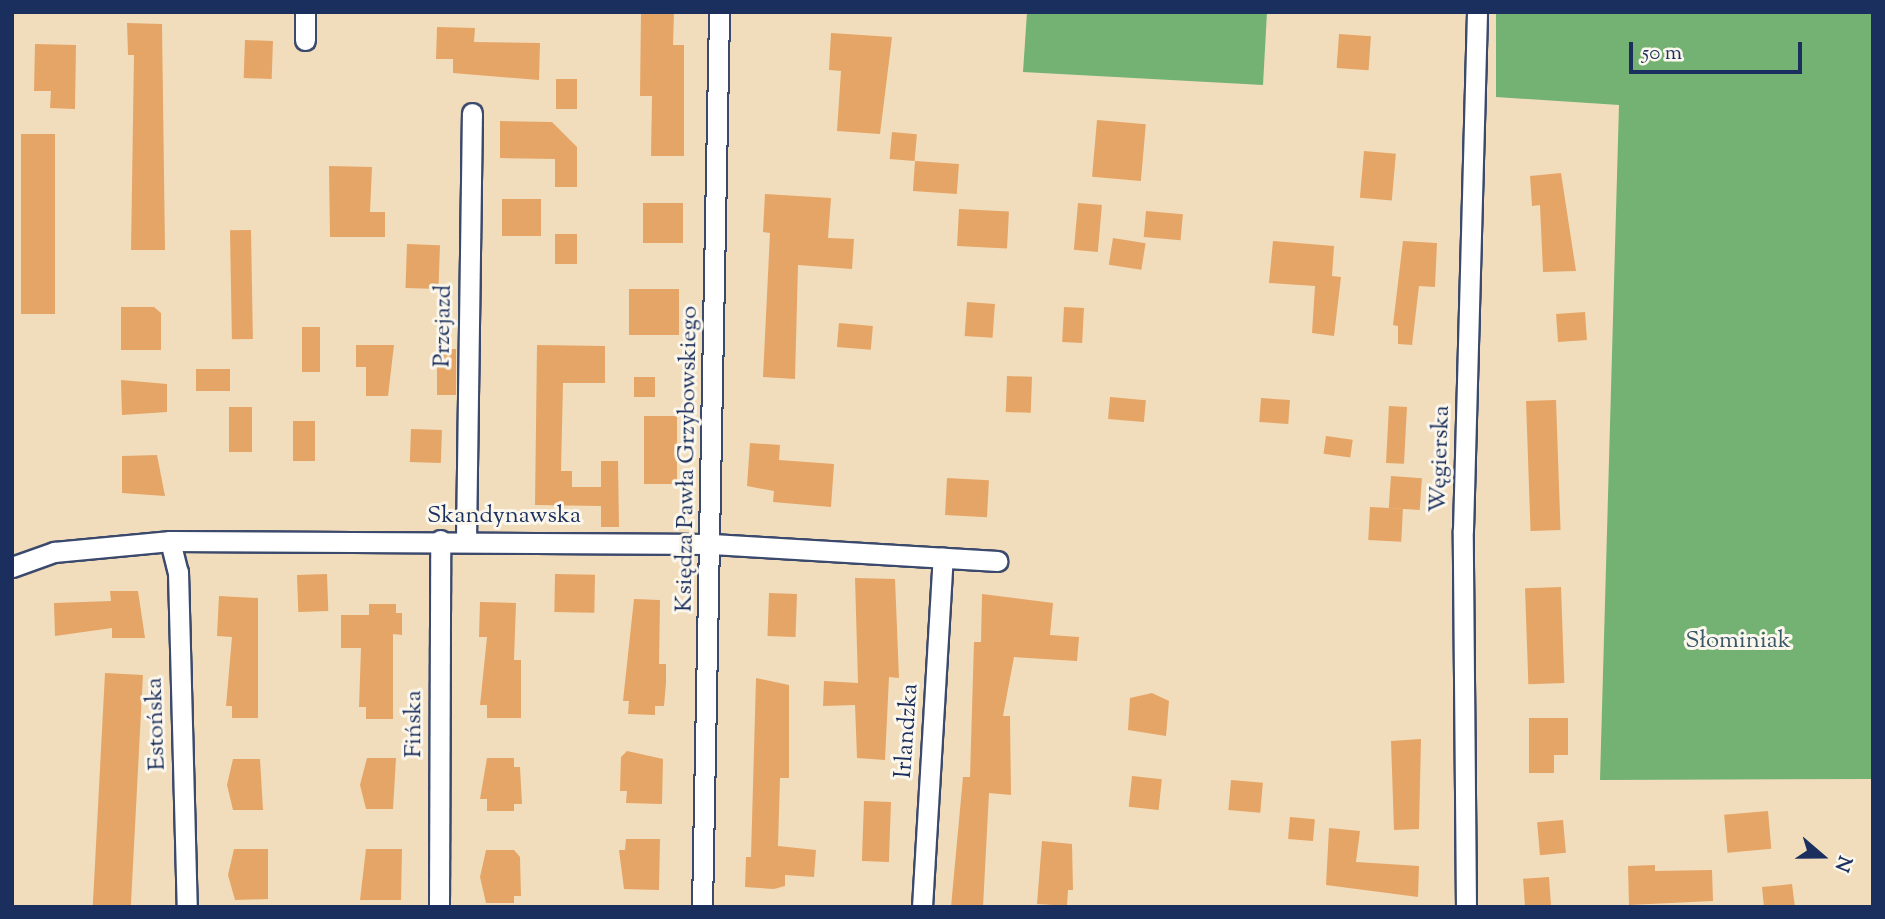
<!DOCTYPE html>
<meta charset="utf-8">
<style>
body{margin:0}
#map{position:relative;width:1885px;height:919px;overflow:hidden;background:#f1ddbc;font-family:"Sorts Mill Goudy",serif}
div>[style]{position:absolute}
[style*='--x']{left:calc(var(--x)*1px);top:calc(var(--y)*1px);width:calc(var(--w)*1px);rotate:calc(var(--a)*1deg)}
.forest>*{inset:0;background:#74b273}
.building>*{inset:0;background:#e5a566;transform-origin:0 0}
.roads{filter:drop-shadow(2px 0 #3b496c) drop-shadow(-2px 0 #3b496c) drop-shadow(0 2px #3b496c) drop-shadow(0 -2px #3b496c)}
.street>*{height:19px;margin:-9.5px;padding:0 9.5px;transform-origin:9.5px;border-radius:9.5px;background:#fff}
span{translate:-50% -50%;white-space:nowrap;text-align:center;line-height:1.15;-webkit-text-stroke:6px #fbf7ec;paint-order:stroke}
.street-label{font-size:24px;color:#1b2f5e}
.park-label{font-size:24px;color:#385768}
.frame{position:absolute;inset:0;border:14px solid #1b2f5e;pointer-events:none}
.north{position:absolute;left:1787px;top:821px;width:70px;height:70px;-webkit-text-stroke:5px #fbf7ec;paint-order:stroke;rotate:110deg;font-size:19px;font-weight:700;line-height:28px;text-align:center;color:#1b2f5e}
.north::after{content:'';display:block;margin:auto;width:24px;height:32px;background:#1b2f5e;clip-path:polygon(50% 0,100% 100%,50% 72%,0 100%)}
.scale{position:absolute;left:1629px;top:42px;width:173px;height:32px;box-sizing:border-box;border:4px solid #1b2f5e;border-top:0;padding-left:9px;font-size:21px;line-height:24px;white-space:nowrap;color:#1b2f5e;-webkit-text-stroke:5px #fbf7ec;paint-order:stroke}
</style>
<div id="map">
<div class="forest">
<i style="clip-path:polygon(1027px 12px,1267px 12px,1263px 85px,1023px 72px)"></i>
<i style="clip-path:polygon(1496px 12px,1873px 12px,1873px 779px,1600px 780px,1619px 105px,1496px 97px)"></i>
</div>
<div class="building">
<i style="clip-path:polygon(641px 12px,674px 12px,673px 45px,684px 45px,684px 156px,651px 156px,652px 96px,640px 96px)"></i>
<i style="clip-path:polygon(127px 23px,162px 24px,165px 250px,131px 250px,134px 55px,128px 55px)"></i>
<i style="clip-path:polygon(437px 27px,475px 28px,474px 42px,540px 43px,539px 80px,453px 73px,453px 59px,436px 59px)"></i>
<i style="clip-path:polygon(831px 33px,892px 37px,880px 134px,837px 131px,841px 71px,829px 70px)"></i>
<i style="left:1339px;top:34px;width:32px;height:34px;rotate:4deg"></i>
<i style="left:245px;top:40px;width:28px;height:38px;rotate:2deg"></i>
<i style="clip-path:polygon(35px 44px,76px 45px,75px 109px,50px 108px,51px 91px,34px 91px)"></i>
<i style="left:556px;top:79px;width:21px;height:30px"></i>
<i style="left:1097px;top:120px;width:49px;height:57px;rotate:5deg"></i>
<i style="clip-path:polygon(500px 121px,552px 122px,577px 147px,577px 187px,555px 187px,555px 159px,500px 158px)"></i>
<i style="left:892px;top:132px;width:25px;height:27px;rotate:5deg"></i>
<i style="left:21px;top:134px;width:34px;height:180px"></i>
<i style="left:1364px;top:151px;width:32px;height:47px;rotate:5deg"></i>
<i style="left:915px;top:161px;width:44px;height:30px;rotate:4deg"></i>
<i style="clip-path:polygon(329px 166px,372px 167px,370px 212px,385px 212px,385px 237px,330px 237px)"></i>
<i style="clip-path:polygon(1561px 173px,1576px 271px,1543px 272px,1540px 205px,1532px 206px,1530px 176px)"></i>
<i style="clip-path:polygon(765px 194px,831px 198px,828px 238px,854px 239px,852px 269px,798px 265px,795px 379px,763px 377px,770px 233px,763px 232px)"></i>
<i style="left:502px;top:199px;width:39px;height:37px"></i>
<i style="left:643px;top:203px;width:40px;height:40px"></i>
<i style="left:1078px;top:203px;width:24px;height:47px;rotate:5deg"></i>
<i style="left:959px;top:209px;width:50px;height:37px;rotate:3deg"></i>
<i style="left:1146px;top:211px;width:37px;height:26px;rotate:5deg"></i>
<i style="left:251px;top:230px;width:109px;height:21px;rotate:89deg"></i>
<i style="left:555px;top:234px;width:22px;height:30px"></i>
<i style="left:1113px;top:238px;width:33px;height:27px;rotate:9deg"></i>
<i style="clip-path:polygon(1273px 241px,1334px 246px,1332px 276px,1341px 277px,1334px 336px,1312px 333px,1315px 286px,1269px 283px)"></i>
<i style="clip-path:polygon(1403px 241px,1437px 243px,1435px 287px,1419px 286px,1412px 345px,1398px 344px,1398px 326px,1393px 325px)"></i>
<i style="left:407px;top:244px;width:33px;height:44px;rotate:2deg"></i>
<i style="left:629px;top:289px;width:50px;height:46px"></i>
<i style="left:967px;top:302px;width:28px;height:34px;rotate:4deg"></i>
<i style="clip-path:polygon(121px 307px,154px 307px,161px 313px,161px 350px,121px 350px)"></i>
<i style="left:1064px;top:307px;width:20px;height:35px;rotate:3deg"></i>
<i style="left:1585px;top:312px;width:28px;height:29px;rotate:86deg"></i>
<i style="left:839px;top:323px;width:34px;height:24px;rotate:5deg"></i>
<i style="left:302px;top:327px;width:18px;height:45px"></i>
<i style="clip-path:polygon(356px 345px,394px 345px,388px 396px,366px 396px,366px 367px,356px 367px)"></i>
<i style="clip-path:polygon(537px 345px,605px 346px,605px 383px,563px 383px,561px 471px,572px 471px,572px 487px,601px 487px,601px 461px,618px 461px,619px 527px,601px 527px,601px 506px,535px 505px)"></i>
<i style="left:456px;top:349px;width:46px;height:19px;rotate:90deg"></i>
<i style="left:196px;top:369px;width:34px;height:22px"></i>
<i style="left:1007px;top:376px;width:25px;height:36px;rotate:2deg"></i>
<i style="left:634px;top:377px;width:21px;height:20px"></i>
<i style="clip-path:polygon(121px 380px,167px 384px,167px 412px,122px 415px)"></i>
<i style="left:1110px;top:397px;width:36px;height:22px;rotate:5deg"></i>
<i style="left:1261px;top:398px;width:29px;height:24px;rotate:4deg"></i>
<i style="left:1556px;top:400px;width:130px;height:30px;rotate:88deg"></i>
<i style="left:1389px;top:406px;width:18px;height:57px;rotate:3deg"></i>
<i style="left:229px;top:407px;width:23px;height:45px"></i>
<i style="left:644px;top:416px;width:33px;height:68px"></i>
<i style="left:293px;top:421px;width:22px;height:40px"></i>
<i style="left:411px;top:429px;width:31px;height:33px;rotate:2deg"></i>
<i style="left:1326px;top:436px;width:27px;height:18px;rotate:8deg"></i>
<i style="clip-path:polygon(750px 443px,780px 445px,779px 460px,834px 464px,831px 507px,773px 502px,774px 491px,747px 486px)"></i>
<i style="clip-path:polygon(157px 455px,165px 496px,122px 493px,122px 456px)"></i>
<i style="left:1391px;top:476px;width:31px;height:32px;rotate:4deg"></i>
<i style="left:947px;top:478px;width:42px;height:37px;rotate:3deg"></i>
<i style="left:1370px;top:507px;width:33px;height:33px;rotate:3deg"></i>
<i style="left:327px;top:574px;width:37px;height:30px;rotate:88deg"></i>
<i style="left:555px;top:574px;width:40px;height:38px;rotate:1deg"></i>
<i style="clip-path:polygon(855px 578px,895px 579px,899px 678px,889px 677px,885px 760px,857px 758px,855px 705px,823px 706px,824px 681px,858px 683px)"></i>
<i style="left:1561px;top:587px;width:96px;height:36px;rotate:88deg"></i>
<i style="clip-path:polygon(110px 591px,138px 591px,145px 638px,112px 638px,112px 628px,55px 636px,54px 603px,111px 601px)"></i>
<i style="left:769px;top:593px;width:28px;height:43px;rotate:2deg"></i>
<i style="clip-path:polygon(982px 594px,1053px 603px,1050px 635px,1079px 637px,1077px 661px,1014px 657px,1003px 716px,1010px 716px,1011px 795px,989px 793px,983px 907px,951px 907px,963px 777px,970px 777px,974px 642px,981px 642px)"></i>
<i style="clip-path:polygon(219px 596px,258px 598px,258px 718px,232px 718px,232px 706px,226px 706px,232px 637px,217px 636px)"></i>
<i style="clip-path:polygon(634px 599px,660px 600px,659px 664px,666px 664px,666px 683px,664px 706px,655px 706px,655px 715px,628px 714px,629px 701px,623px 701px)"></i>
<i style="clip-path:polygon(480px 602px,516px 603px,514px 660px,521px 660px,521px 718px,487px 718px,487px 705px,480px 705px,487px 637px,479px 637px)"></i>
<i style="clip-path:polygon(369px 604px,396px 604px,396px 613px,402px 613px,402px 635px,393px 634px,393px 719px,366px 719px,366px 707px,359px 707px,361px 648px,341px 648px,341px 615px,369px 615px)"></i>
<i style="left:105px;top:673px;width:38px;height:234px;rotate:3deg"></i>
<i style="clip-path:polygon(756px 678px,789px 685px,789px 778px,780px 778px,778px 846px,816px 850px,814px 877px,785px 875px,785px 886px,774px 889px,745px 887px,746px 857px,751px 857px)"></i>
<i style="clip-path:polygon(1152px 693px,1169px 701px,1166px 736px,1128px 730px,1130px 698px)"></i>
<i style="clip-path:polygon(1529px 718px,1568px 718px,1568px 755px,1554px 755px,1554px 773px,1529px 773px)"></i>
<i style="clip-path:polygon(1421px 739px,1419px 829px,1394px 830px,1391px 741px)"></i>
<i style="clip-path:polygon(627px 751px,663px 759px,662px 804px,626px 803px,627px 791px,620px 791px,621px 757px)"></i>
<i style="clip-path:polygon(367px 758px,396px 758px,393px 809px,366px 809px,360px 785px)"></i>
<i style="clip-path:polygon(487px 758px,514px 758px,514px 767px,520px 767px,522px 804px,514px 804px,514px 811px,487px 811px,487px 799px,480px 799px)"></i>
<i style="clip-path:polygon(233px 759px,260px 759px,263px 810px,233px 810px,227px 785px)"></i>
<i style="left:1132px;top:776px;width:30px;height:31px;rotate:6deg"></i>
<i style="left:1231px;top:780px;width:32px;height:30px;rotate:5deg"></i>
<i style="left:864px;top:801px;width:27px;height:60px;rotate:2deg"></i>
<i style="left:1768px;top:811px;width:38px;height:44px;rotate:85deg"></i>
<i style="left:1290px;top:817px;width:25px;height:22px;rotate:5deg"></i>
<i style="left:1563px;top:820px;width:33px;height:26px;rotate:85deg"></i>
<i style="clip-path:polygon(1329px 828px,1360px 831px,1356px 862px,1419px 866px,1418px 897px,1326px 885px)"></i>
<i style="clip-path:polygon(626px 839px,660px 839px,659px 890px,624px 889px,619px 850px,625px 850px)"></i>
<i style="clip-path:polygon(1042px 841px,1072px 844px,1073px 890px,1068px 890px,1067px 906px,1037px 904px)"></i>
<i style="clip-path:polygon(234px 849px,268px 849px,268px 899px,235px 900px,228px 875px)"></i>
<i style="clip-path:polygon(366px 849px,402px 849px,401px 900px,360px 900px)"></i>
<i style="clip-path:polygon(486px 850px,514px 850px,520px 857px,521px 896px,514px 896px,514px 903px,486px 903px,480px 877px)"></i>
<i style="clip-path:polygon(1655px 865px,1655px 871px,1712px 870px,1713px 901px,1629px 905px,1628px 866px)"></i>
<i style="left:1549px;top:877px;width:30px;height:26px;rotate:86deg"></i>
<i style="clip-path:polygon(1792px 884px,1795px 907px,1764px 907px,1762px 887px)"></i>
</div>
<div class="roads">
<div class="street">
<i style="--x:305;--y:40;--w:28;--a:-90"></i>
<i style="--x:466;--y:540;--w:427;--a:-89.2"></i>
<i style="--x:170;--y:541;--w:32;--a:76"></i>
<i style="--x:178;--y:572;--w:335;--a:88.5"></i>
<i style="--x:12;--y:567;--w:45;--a:-19.7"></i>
<i style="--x:54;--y:552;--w:117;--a:-5.4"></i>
<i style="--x:170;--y:541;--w:542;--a:0.32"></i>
<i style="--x:712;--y:544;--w:286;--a:3.4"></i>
<i style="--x:439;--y:907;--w:367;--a:-89.8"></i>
<i style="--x:702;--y:907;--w:895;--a:-88.91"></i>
<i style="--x:922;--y:907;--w:350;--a:-86.6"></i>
<i style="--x:1466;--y:907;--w:377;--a:-90.5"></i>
<i style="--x:1463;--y:530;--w:518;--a:-88.45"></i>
</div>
</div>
<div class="street-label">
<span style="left:444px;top:326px;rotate:-89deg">Przejazd</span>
<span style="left:688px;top:459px;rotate:-89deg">Księdza Pawła Grzybowskiego</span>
<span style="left:1441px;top:459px;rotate:-88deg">Węgierska</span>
<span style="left:504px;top:517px">Skandynawska</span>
<span style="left:157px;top:724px;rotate:-92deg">Estońska</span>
<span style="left:415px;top:724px;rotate:-90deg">Fińska</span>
<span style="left:908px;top:731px;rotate:-86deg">Irlandzka</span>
</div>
<div class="park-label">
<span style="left:1738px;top:642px">Słominiak</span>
</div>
<div class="frame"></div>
<div class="north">N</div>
<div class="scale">50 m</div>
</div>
